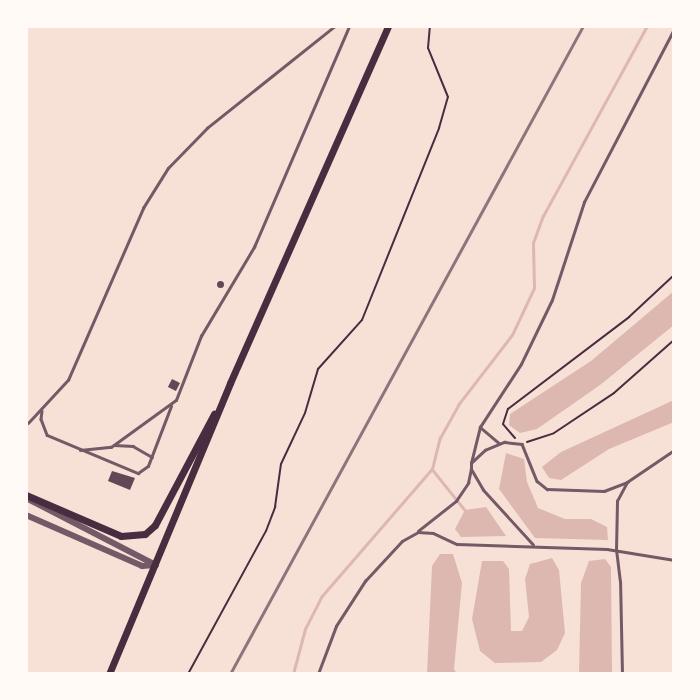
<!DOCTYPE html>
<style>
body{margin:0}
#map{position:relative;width:700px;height:700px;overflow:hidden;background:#f7e1d7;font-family:Karla,sans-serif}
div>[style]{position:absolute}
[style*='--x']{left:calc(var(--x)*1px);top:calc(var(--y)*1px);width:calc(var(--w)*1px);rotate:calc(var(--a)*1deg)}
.water>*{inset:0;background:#dcb8b0}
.stream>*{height:2.5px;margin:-1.25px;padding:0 1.25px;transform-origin:1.25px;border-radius:1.25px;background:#dcb8b0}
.building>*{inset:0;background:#644757;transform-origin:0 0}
.round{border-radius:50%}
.path>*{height:2px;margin:-1px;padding:0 1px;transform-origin:1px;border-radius:1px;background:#4a2c40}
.service>*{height:2.5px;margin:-1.25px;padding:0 1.25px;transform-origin:1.25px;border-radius:1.25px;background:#755966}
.tertiary>*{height:6px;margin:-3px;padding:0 3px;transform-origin:3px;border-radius:3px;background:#755966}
.secondary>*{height:7px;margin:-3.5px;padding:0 3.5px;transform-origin:3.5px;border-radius:3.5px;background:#4a2c40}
.rail>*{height:2.5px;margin:-1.25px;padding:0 1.25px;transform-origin:1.25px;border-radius:1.25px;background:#8f747c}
span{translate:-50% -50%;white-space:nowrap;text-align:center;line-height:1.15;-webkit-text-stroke:4px #fffaf5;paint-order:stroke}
.frame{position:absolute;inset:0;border:28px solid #fffaf5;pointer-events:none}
</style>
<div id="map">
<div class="water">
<i style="clip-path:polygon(674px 291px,674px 325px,600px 385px,537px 429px,520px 433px,509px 425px,510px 414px,591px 361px)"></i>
<i style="clip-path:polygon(674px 400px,674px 422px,609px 449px,561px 480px,549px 478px,542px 467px,561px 452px)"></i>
<i style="clip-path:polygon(506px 453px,524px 459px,527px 482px,538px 508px,565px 519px,591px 519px,607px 527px,608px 540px,535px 538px,499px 489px)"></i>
<i style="clip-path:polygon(486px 507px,506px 536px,461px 537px,455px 529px,465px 510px)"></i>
<i style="clip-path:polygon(440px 554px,453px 554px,462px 583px,454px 669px,457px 674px,427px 674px,432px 566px)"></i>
<i style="clip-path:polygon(552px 558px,559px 570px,565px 633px,557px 650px,541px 662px,495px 663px,480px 651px,472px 619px,482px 561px,503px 561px,509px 569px,511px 631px,522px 631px,529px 617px,525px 579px,530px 564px)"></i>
<i style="clip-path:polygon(605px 559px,611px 567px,612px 674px,579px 674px,581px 583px,589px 561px)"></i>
</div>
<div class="stream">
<i style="--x:432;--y:469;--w:53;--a:51.2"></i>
<i style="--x:293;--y:674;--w:47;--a:-75.1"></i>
<i style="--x:305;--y:629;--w:36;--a:-63"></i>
<i style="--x:321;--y:597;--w:169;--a:-49.1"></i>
<i style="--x:432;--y:469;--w:32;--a:-76"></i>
<i style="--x:440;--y:438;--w:38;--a:-61"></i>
<i style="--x:458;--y:405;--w:88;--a:-52.4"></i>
<i style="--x:512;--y:335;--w:52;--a:-64.9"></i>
<i style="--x:534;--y:288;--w:45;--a:-91.3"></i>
<i style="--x:533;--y:243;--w:29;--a:-70"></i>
<i style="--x:543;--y:216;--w:217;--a:-61.3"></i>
</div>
<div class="building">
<i class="round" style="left:216.5px;top:280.5px;width:7px;height:7px"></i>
<i style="left:172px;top:379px;width:9px;height:9px;rotate:27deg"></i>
<i style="clip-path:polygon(112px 471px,135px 478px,130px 490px,108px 481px)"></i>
</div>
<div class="path">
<i style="--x:515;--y:438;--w:18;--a:-131"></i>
<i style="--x:503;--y:424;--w:16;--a:-72"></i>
<i style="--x:508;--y:409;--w:152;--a:-37.2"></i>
<i style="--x:629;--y:317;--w:62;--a:-43"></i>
<i style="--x:527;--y:442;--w:28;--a:-18"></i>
<i style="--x:554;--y:433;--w:72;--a:-33.7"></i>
<i style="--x:614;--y:393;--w:80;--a:-41.5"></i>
<i style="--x:188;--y:674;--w:163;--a:-61.4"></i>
<i style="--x:266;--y:531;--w:26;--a:-69"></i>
<i style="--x:275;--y:507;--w:43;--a:-82.1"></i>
<i style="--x:281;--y:464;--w:56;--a:-64.8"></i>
<i style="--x:305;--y:413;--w:46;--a:-73.5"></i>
<i style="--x:318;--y:369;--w:66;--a:-48.1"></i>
<i style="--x:362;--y:320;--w:207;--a:-68.1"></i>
<i style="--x:439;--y:128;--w:32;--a:-74"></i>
<i style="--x:448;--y:97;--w:53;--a:-112.2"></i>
<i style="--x:428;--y:48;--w:22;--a:-85"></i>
</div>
<div class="service">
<i style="--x:42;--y:411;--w:8;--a:97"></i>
<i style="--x:41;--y:419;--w:17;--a:69"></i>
<i style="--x:47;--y:435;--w:99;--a:22.7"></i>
<i style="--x:138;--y:473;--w:12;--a:-35"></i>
<i style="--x:148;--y:466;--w:64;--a:-69"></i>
<i style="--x:28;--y:423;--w:59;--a:-47.1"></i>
<i style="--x:68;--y:380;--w:188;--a:-66.4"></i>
<i style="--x:143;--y:208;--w:47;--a:-58"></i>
<i style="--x:168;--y:168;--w:56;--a:-45.7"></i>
<i style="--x:207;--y:128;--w:164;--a:-38.6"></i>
<i style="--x:480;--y:427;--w:25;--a:40"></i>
<i style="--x:114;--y:445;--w:19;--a:3"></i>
<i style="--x:133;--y:446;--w:22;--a:30"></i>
<i style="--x:80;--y:450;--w:31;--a:-6"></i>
<i style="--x:111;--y:447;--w:80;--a:-35.9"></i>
<i style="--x:176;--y:400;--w:69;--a:-68.7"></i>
<i style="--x:201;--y:336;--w:104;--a:-59.2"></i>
<i style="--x:254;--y:247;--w:241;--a:-66.7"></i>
<i style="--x:471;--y:463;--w:37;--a:-76"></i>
<i style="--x:480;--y:427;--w:75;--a:-56.9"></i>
<i style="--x:521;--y:364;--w:71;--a:-64.2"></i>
<i style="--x:552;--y:300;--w:103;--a:-71.9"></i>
<i style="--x:584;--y:202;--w:195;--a:-62.5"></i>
<i style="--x:418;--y:531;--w:48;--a:-38.3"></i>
<i style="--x:456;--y:501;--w:22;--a:-56"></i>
<i style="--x:468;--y:483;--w:14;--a:-78"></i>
<i style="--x:533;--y:545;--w:74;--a:-132.3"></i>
<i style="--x:483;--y:490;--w:24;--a:-120"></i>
<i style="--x:471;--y:469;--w:6;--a:-90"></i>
<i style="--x:471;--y:463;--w:19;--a:-43"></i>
<i style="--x:485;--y:450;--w:21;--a:-23"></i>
<i style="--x:504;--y:442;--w:18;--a:6"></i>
<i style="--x:522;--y:444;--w:40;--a:68"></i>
<i style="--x:537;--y:481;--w:13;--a:39"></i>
<i style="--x:547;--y:489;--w:57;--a:2"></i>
<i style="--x:604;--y:491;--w:25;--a:-21"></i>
<i style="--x:318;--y:674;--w:51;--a:-69.4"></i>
<i style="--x:336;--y:626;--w:54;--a:-57.2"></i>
<i style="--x:365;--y:581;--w:54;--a:-47.2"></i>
<i style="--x:402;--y:541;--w:18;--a:-29"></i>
<i style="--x:418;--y:532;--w:15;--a:4"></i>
<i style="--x:433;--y:533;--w:26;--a:25"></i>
<i style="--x:457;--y:544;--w:150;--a:1.9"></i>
<i style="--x:607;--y:549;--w:68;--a:9.3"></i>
<i style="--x:622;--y:674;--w:92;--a:-91.2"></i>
<i style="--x:620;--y:582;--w:32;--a:-97"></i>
<i style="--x:616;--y:550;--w:49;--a:-88.8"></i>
<i style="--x:617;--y:501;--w:21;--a:-62"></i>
<i style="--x:627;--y:482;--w:57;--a:-34.2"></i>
</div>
<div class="tertiary">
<i style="--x:26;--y:498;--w:146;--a:27.3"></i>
<i style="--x:26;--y:515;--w:127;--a:23.7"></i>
<i style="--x:142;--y:566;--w:14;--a:-4"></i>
</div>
<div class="secondary">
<i style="--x:26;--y:495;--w:103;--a:23.3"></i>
<i style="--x:121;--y:536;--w:24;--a:-5"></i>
<i style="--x:145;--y:534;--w:13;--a:-42"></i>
<i style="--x:155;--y:525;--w:126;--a:-62"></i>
<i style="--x:109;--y:674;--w:315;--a:-67.4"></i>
<i style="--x:230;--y:383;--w:390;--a:-66.1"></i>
</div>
<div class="rail">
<i style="--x:230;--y:674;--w:738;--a:-61.42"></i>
</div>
<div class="frame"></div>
</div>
